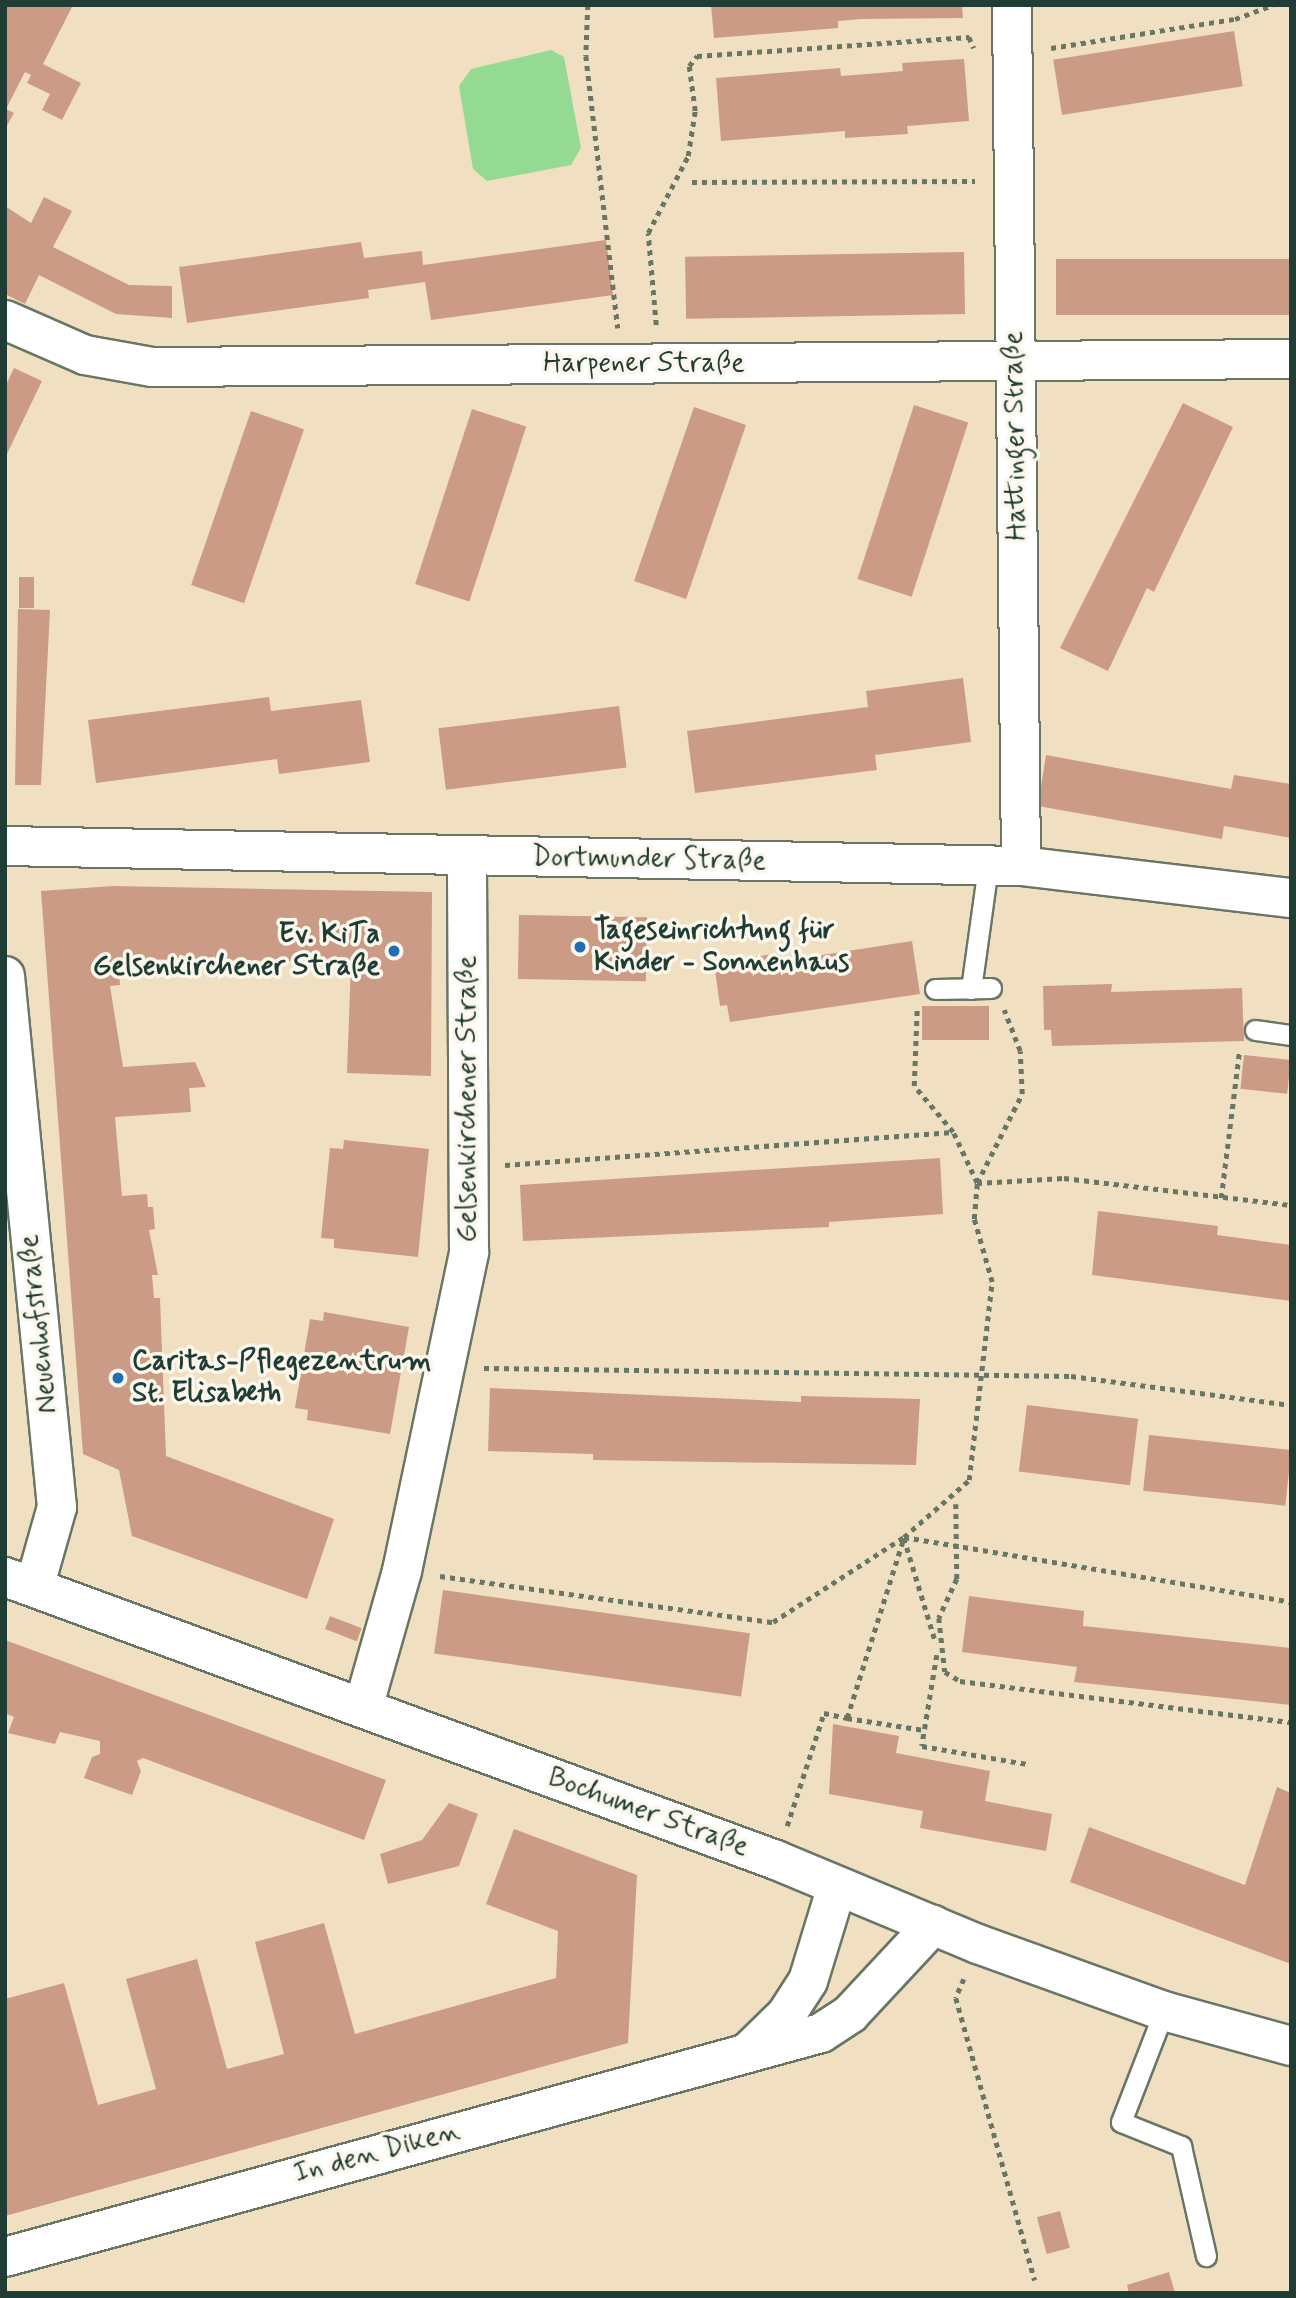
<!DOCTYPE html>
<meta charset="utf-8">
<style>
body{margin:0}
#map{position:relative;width:1296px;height:2298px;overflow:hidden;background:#f0e0c1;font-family:Mynerve,sans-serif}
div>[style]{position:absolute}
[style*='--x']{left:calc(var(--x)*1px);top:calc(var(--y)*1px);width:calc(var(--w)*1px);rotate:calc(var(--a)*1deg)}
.green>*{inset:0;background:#95da93}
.building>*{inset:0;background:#cb9b85;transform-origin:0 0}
.path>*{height:4.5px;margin-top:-2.25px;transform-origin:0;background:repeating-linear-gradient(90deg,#687665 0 5px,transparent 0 10px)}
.roads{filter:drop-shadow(2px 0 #687665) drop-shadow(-2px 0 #687665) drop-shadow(0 2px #687665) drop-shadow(0 -2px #687665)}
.lane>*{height:19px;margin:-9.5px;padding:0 9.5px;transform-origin:9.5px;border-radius:9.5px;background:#fff}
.street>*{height:38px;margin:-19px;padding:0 19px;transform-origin:19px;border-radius:19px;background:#fff}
.secondary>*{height:38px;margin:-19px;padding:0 19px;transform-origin:19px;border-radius:19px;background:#fff}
.dots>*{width:19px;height:19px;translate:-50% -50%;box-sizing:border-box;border:4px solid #fbf7ec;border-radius:50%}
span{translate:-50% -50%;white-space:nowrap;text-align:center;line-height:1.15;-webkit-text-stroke:7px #fbf7ec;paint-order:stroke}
.street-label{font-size:28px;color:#1f3d34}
.poi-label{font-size:28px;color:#1f3d34;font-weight:700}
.left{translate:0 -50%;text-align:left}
.right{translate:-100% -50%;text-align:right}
.frame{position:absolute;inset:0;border:7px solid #1f3d34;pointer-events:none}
</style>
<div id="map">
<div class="green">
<i style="clip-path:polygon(551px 50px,564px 57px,581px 148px,571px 165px,487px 181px,473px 169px,459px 86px,471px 69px)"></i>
</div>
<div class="building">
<i style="clip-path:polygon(5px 5px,73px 5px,43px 64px,81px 83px,62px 120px,42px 110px,50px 94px,27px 83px,31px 75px,25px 72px,6px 109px,14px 113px,5px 129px)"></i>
<i style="clip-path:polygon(711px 5px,962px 5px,963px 18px,861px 19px,838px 21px,838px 28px,714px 38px)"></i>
<i style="left:1234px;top:31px;width:56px;height:183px;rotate:81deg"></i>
<i style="clip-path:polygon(964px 59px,969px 121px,907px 126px,908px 134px,845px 138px,845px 131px,721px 141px,716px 78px,840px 68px,841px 76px,880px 73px,903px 71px,902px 63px)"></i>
<i style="clip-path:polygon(44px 197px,72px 211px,53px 247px,129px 285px,172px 286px,172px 318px,116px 314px,39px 275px,25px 304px,5px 294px,5px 206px,31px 223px)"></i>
<i style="clip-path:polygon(606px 240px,613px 295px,431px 320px,425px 282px,368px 290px,369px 298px,187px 323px,179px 267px,361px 242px,364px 258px,422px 251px,423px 265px)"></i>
<i style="left:964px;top:252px;width:62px;height:279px;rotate:89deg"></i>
<i style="left:1291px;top:259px;width:56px;height:235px;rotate:90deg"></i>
<i style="clip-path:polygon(14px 368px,42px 381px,5px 458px,5px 387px)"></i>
<i style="clip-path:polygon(1183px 403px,1233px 427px,1154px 592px,1147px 588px,1108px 671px,1060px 648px)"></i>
<i style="left:914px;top:405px;width:57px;height:183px;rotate:18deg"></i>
<i style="left:694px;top:407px;width:55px;height:184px;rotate:19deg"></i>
<i style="left:472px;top:409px;width:57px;height:184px;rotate:18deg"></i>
<i style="left:251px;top:411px;width:56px;height:184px;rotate:19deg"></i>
<i style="left:19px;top:577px;width:15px;height:31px"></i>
<i style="clip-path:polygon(18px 609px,50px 610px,41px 785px,15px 785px)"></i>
<i style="clip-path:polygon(963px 678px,971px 742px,875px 755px,877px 770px,695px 793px,687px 731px,868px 707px,866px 691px)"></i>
<i style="clip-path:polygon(269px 697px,271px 711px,361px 700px,370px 762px,279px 774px,277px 759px,96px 783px,88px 720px)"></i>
<i style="left:619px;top:706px;width:62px;height:182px;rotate:83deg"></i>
<i style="clip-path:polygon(1046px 755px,1231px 789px,1234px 775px,1291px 784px,1291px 838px,1224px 826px,1222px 839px,1038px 806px)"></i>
<i style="clip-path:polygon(113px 886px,432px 892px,431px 1076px,347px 1073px,351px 962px,118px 959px,120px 985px,110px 986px,123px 1067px,195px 1062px,206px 1087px,189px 1088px,191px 1112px,115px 1117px,122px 1196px,147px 1194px,148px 1207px,153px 1207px,155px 1229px,149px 1230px,158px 1275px,152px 1275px,154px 1298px,160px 1298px,166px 1456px,334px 1519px,307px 1599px,132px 1536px,119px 1470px,83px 1454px,41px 891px)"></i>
<i style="left:519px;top:915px;width:128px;height:64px;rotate:1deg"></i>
<i style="clip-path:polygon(912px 941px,920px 994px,730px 1022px,727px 1005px,720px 1006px,714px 963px,781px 953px,783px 961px)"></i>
<i style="clip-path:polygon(1112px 984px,1111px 992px,1242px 988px,1244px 1041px,1052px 1046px,1051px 1030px,1044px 1030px,1043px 986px)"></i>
<i style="left:989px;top:1006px;width:34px;height:67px;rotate:90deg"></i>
<i style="left:1244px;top:1055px;width:47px;height:34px;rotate:6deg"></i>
<i style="clip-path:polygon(344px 1140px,429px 1149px,418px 1257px,334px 1248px,334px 1239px,321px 1238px,330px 1148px,343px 1149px)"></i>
<i style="clip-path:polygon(940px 1158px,943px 1214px,829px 1222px,829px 1227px,523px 1241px,520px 1185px)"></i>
<i style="clip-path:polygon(1098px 1211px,1218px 1226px,1217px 1235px,1291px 1245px,1291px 1301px,1092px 1275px)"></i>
<i style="clip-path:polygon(324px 1312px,409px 1327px,390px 1434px,307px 1420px,308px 1410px,295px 1408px,310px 1319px,323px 1321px)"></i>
<i style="clip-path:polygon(490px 1388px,801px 1402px,801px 1396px,920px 1399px,916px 1465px,593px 1460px,593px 1454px,488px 1451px)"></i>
<i style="left:1027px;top:1405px;width:112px;height:67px;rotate:7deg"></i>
<i style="left:1149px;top:1435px;width:143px;height:56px;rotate:6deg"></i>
<i style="left:443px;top:1590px;width:310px;height:64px;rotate:8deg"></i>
<i style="clip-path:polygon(969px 1596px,1084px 1611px,1083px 1626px,1291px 1648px,1291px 1705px,1074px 1682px,1077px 1667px,962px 1652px)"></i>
<i style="left:330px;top:1616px;width:34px;height:14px;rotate:21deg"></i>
<i style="clip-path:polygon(5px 1640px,386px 1780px,364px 1840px,143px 1758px,137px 1761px,141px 1771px,132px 1795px,84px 1778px,92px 1757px,100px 1754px,100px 1741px,60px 1732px,55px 1744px,8px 1733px,14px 1717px,5px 1713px)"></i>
<i style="clip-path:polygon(833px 1724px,899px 1736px,896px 1753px,990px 1771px,985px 1801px,1052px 1814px,1046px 1851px,920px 1828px,923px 1811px,829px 1794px)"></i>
<i style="clip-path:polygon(1277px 1787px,1291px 1793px,1291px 1964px,1070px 1882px,1089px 1827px,1245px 1885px)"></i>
<i style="clip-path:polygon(449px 1803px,478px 1814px,459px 1866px,388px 1884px,380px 1854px,422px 1840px)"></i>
<i style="clip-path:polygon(514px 1829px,637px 1875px,628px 2043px,5px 2216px,5px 1999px,64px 1983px,98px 2105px,156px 2089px,126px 1979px,197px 1959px,227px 2069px,284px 2054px,255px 1942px,324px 1923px,355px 2034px,556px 1978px,558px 1931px,486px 1904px)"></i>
<i style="left:1060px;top:2211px;width:38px;height:24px;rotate:75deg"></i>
<i style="clip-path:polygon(1169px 2272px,1175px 2293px,1129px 2293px,1127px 2285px)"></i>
</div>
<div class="path">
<i style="--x:588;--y:5;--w:51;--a:92.2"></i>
<i style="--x:586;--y:56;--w:274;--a:83.3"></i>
<i style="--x:1051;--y:48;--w:186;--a:-9"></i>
<i style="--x:1235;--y:19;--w:40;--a:-20.2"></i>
<i style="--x:692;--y:182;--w:283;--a:-0.2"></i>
<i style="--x:656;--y:325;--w:92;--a:-95"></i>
<i style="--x:648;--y:233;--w:87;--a:-62.5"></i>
<i style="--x:688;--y:156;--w:46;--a:-81.2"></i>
<i style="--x:695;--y:111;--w:45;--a:-97.6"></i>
<i style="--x:689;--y:66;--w:13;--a:-51"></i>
<i style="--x:697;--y:56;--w:273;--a:-4"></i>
<i style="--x:969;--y:37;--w:12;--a:66"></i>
<i style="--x:505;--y:1165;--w:449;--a:-4.2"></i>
<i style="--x:977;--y:1183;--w:87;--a:-3.3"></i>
<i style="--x:1064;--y:1178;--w:229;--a:6.8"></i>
<i style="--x:977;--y:1183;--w:100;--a:-63.2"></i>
<i style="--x:1022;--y:1094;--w:43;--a:-92.7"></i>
<i style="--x:1020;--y:1051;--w:44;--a:-111.3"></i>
<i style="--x:1221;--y:1198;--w:146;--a:-82.9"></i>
<i style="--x:484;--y:1368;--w:587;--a:0.78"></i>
<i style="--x:1071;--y:1376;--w:222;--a:7.5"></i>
<i style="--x:956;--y:1504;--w:75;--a:89.2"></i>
<i style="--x:957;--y:1579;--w:43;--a:114.8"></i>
<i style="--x:939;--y:1618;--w:54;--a:83.7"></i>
<i style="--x:945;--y:1672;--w:17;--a:31"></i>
<i style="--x:960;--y:1681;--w:334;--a:7.1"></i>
<i style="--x:904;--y:1538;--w:110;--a:73.1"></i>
<i style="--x:440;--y:1576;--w:336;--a:7.9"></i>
<i style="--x:773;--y:1622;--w:156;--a:-33"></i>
<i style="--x:904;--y:1537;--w:392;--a:9.5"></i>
<i style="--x:937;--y:1655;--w:92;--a:99.4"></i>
<i style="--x:922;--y:1746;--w:107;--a:9.7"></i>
<i style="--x:847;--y:1718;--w:78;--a:8.9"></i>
<i style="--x:787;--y:1826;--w:119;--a:-71.9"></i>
<i style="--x:824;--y:1713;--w:24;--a:12"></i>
<i style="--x:847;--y:1718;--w:190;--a:-72.5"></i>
<i style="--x:904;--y:1537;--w:86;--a:-41.2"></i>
<i style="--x:969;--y:1480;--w:199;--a:-83.4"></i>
<i style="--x:992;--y:1282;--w:66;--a:-105.9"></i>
<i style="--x:974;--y:1219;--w:36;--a:-85"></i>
<i style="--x:977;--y:1183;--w:56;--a:-115.2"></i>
<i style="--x:953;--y:1132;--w:60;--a:-130.3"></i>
<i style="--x:914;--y:1086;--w:78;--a:-87.8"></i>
<i style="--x:964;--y:1979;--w:21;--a:113"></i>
<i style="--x:956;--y:1998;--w:293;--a:74.4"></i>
</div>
<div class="roads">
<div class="lane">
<i style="--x:935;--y:989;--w:56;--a:-1"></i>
<i style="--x:971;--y:989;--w:124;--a:-82.1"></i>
<i style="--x:1255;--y:1030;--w:36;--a:8"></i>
<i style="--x:1164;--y:2011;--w:119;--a:111.2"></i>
<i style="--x:1121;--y:2122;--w:65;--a:21.8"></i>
<i style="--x:1181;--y:2146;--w:113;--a:77.2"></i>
</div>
<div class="street">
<i style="--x:1012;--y:5;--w:861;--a:89.4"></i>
<i style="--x:5;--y:320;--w:87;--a:23.6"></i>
<i style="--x:85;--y:355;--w:68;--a:10.2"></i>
<i style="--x:152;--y:367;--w:1139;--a:-0.4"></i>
<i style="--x:5;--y:846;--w:1016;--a:1.13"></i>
<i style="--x:1021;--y:866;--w:272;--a:6.8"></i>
<i style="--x:5;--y:976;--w:534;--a:84.41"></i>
<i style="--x:57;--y:1507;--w:81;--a:105.8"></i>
<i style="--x:363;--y:1708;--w:142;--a:-74.1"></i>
<i style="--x:402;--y:1571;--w:326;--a:-78.1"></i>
<i style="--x:469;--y:1252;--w:395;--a:-90.3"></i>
<i style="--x:750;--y:2050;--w:50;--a:-44.2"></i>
<i style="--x:786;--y:2015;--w:40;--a:-57.1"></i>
<i style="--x:808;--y:1981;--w:99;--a:-73"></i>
<i style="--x:5;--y:2257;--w:846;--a:-15.35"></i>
<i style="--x:821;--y:2033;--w:35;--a:-33"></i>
<i style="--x:850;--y:2014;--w:122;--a:-47"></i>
</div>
<div class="secondary">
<i style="--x:5;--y:1577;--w:821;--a:20.16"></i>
<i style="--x:776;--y:1860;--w:219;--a:22.6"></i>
<i style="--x:978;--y:1944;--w:198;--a:19.8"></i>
<i style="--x:1164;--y:2011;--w:132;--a:15.4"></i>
</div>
</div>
<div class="dots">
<i style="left:580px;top:947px;background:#1f6fb2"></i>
<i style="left:394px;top:951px;background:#1f6fb2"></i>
<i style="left:118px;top:1378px;background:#1f6fb2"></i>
</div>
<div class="street-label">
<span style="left:644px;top:364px">Harpener Straße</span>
<span style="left:1016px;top:436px;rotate:-91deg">Hattinger Straße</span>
<span style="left:649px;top:860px;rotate:1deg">Dortmunder Straße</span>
<span style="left:468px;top:1099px;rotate:-90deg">Gelsenkirchener Straße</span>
<span style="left:39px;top:1324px;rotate:-96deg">Neuenhofstraße</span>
<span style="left:648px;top:1813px;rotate:20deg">Bochumer Straße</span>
<span style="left:377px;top:2153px;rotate:-15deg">In den Diken</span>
</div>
<div class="poi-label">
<span class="left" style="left:594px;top:947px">Tageseinrichtung für<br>Kinder - Sonnenhaus</span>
<span class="right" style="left:380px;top:951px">Ev. KiTa<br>Gelsenkirchener Straße</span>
<span class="left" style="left:132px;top:1378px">Caritas-Pflegezentrum<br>St. Elisabeth</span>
</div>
<div class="frame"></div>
</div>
